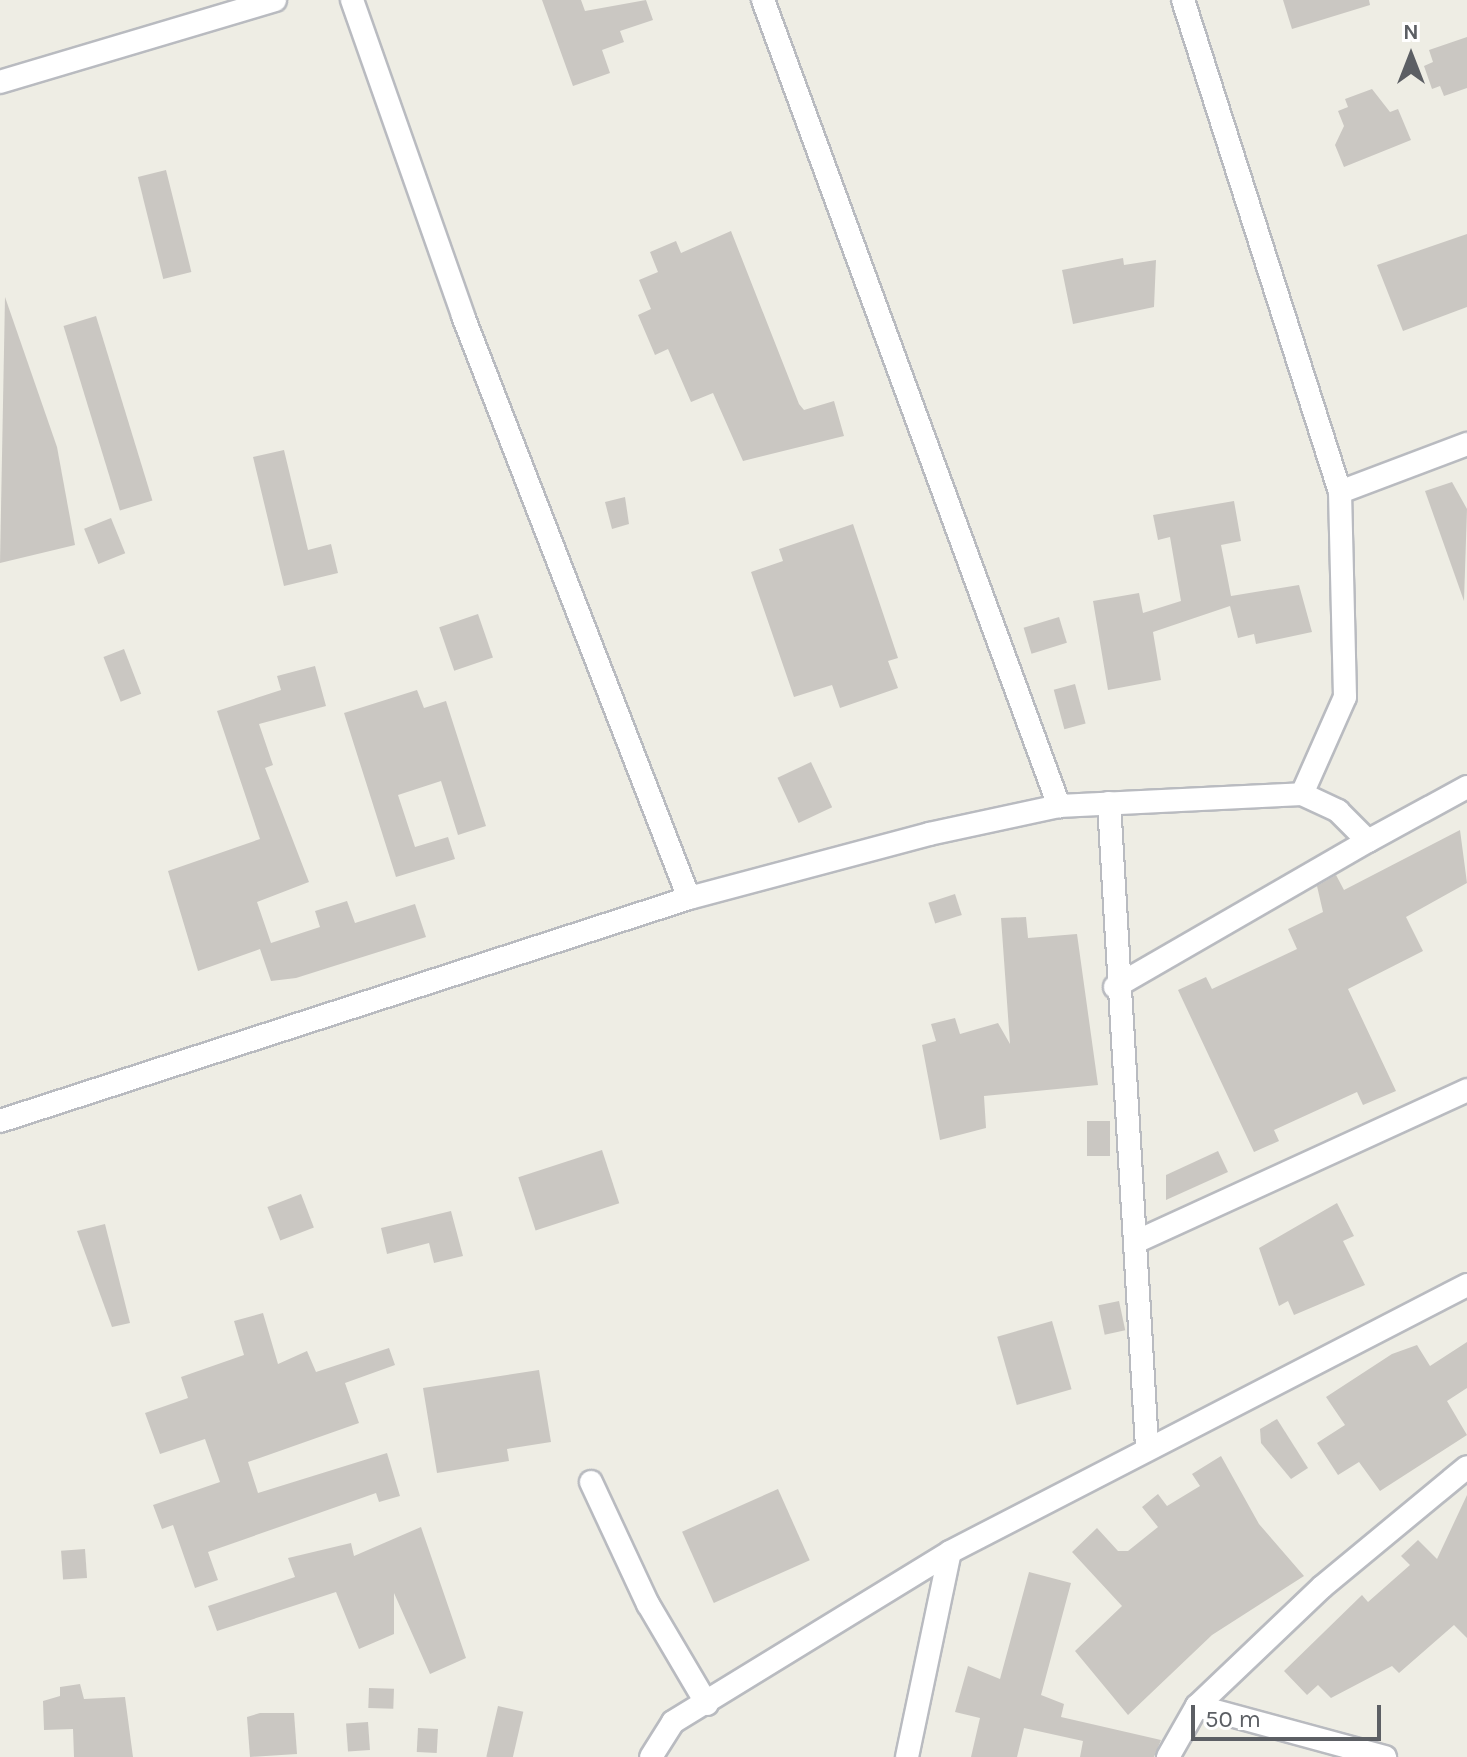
<!DOCTYPE html>
<style>
body{margin:0}
#map{position:relative;width:1467px;height:1757px;overflow:hidden;background:#eeede4;font-family:Karla,sans-serif}
div>[style]{position:absolute}
[style*='--x']{left:calc(var(--x)*1px);top:calc(var(--y)*1px);width:calc(var(--w)*1px);rotate:calc(var(--a)*1deg)}
.building>*{inset:0;background:#cac7c2;transform-origin:0 0}
.roads{filter:drop-shadow(2px 0 #b9bbc0) drop-shadow(-2px 0 #b9bbc0) drop-shadow(0 2px #b9bbc0) drop-shadow(0 -2px #b9bbc0)}
.minor>*{height:22px;margin:-11px;padding:0 11px;transform-origin:11px;border-radius:11px;background:#fff}
span{translate:-50% -50%;white-space:nowrap;text-align:center;line-height:1.15;-webkit-text-stroke:7px #fff;paint-order:stroke}
.north{position:absolute;left:1371px;top:16px;width:80px;height:80px;-webkit-text-stroke:6px #fff;paint-order:stroke;rotate:0deg;font-size:22px;font-weight:700;line-height:32px;text-align:center;color:#5c5f64}
.north::after{content:'';display:block;margin:auto;width:28px;height:36px;background:#5c5f64;clip-path:polygon(50% 0,100% 100%,50% 72%,0 100%)}
.scale{position:absolute;left:1191px;top:1705px;width:190px;height:36px;box-sizing:border-box;border:4px solid #5c5f64;border-top:0;padding-left:10px;font-size:24px;line-height:28px;white-space:nowrap;color:#5c5f64;-webkit-text-stroke:6px #fff;paint-order:stroke}
</style>
<div id="map">
<div class="building">
<i style="clip-path:polygon(542px 0,581px 0,585px 11px,646px 0,653px 20px,620px 31px,624px 42px,602px 50px,610px 73px,573px 86px)"></i>
<i style="clip-path:polygon(1283px 0,1369px 0,1370px 5px,1292px 29px)"></i>
<i style="clip-path:polygon(1467px 37px,1467px 88px,1444px 96px,1440px 86px,1432px 89px,1424px 66px,1433px 62px,1429px 50px)"></i>
<i style="clip-path:polygon(1372px 89px,1390px 112px,1398px 109px,1411px 140px,1344px 167px,1335px 145px,1344px 126px,1338px 111px,1348px 107px,1345px 99px)"></i>
<i style="left:166px;top:170px;width:105px;height:29px;rotate:76deg"></i>
<i style="clip-path:polygon(731px 231px,799px 404px,804px 410px,834px 401px,844px 436px,743px 461px,713px 393px,691px 402px,668px 349px,655px 355px,638px 315px,651px 309px,639px 280px,658px 272px,650px 252px,676px 241px,681px 253px)"></i>
<i style="clip-path:polygon(1467px 234px,1467px 307px,1403px 331px,1377px 265px)"></i>
<i style="clip-path:polygon(1123px 258px,1124px 265px,1156px 260px,1154px 307px,1073px 324px,1062px 270px)"></i>
<i style="clip-path:polygon(5px 297px,57px 447px,75px 545px,0 563px)"></i>
<i style="left:96px;top:316px;width:193px;height:34px;rotate:73deg"></i>
<i style="clip-path:polygon(284px 450px,308px 550px,331px 544px,338px 573px,284px 586px,253px 457px)"></i>
<i style="clip-path:polygon(1452px 482px,1467px 509px,1464px 601px,1425px 491px)"></i>
<i style="clip-path:polygon(625px 497px,629px 524px,612px 529px,605px 502px)"></i>
<i style="clip-path:polygon(1234px 501px,1241px 541px,1221px 545px,1231px 596px,1299px 585px,1312px 632px,1256px 644px,1254px 634px,1238px 638px,1230px 606px,1153px 632px,1161px 680px,1108px 690px,1093px 601px,1139px 593px,1143px 613px,1181px 601px,1170px 537px,1158px 540px,1153px 515px)"></i>
<i style="left:111px;top:518px;width:38px;height:29px;rotate:68deg"></i>
<i style="clip-path:polygon(853px 524px,898px 658px,888px 661px,898px 688px,840px 708px,832px 685px,794px 697px,751px 572px,783px 561px,779px 549px)"></i>
<i style="left:478px;top:614px;width:46px;height:41px;rotate:71deg"></i>
<i style="left:1059px;top:617px;width:27px;height:37px;rotate:73deg"></i>
<i style="left:124px;top:649px;width:48px;height:22px;rotate:69deg"></i>
<i style="clip-path:polygon(315px 666px,326px 706px,259px 724px,273px 765px,265px 768px,309px 882px,257px 902px,271px 943px,320px 927px,315px 911px,347px 901px,355px 923px,415px 904px,426px 937px,296px 978px,271px 981px,260px 949px,198px 971px,168px 871px,260px 839px,217px 711px,281px 690px,277px 676px)"></i>
<i style="left:1075px;top:684px;width:41px;height:22px;rotate:75deg"></i>
<i style="clip-path:polygon(417px 690px,424px 708px,446px 701px,486px 826px,458px 835px,441px 781px,398px 795px,415px 847px,448px 837px,455px 859px,396px 877px,344px 713px)"></i>
<i style="left:811px;top:762px;width:50px;height:37px;rotate:65deg"></i>
<i style="clip-path:polygon(1460px 830px,1467px 883px,1406px 917px,1423px 951px,1348px 989px,1396px 1091px,1363px 1105px,1357px 1092px,1274px 1130px,1279px 1141px,1254px 1152px,1178px 990px,1206px 977px,1212px 989px,1297px 949px,1288px 929px,1323px 912px,1317px 886px,1336px 875px,1344px 890px)"></i>
<i style="left:955px;top:894px;width:22px;height:28px;rotate:72deg"></i>
<i style="clip-path:polygon(1026px 917px,1028px 938px,1077px 934px,1098px 1085px,984px 1096px,986px 1128px,940px 1140px,922px 1045px,936px 1041px,931px 1024px,955px 1018px,960px 1034px,998px 1023px,1010px 1044px,1001px 918px)"></i>
<i style="left:1087px;top:1121px;width:23px;height:35px"></i>
<i style="left:602px;top:1150px;width:56px;height:88px;rotate:72deg"></i>
<i style="clip-path:polygon(1218px 1151px,1228px 1172px,1166px 1200px,1166px 1175px)"></i>
<i style="left:301px;top:1194px;width:36px;height:36px;rotate:69deg"></i>
<i style="clip-path:polygon(1337px 1203px,1354px 1236px,1343px 1241px,1365px 1285px,1294px 1315px,1288px 1301px,1279px 1306px,1259px 1248px)"></i>
<i style="clip-path:polygon(451px 1211px,463px 1256px,434px 1263px,429px 1243px,387px 1254px,381px 1228px)"></i>
<i style="clip-path:polygon(105px 1224px,130px 1323px,112px 1327px,77px 1231px)"></i>
<i style="left:1119px;top:1301px;width:30px;height:21px;rotate:78deg"></i>
<i style="clip-path:polygon(263px 1313px,278px 1364px,307px 1351px,316px 1372px,389px 1348px,395px 1365px,345px 1383px,359px 1423px,248px 1462px,258px 1493px,387px 1453px,400px 1496px,379px 1502px,376px 1493px,208px 1552px,218px 1580px,195px 1588px,173px 1525px,162px 1529px,153px 1505px,220px 1482px,205px 1439px,160px 1454px,145px 1413px,188px 1398px,181px 1377px,244px 1355px,234px 1321px)"></i>
<i style="left:1052px;top:1321px;width:71px;height:57px;rotate:74deg"></i>
<i style="clip-path:polygon(1467px 1342px,1467px 1388px,1447px 1401px,1467px 1435px,1380px 1491px,1359px 1462px,1338px 1475px,1317px 1443px,1345px 1425px,1326px 1397px,1392px 1354px,1417px 1345px,1430px 1366px)"></i>
<i style="clip-path:polygon(539px 1370px,551px 1442px,507px 1449px,509px 1461px,437px 1473px,423px 1388px)"></i>
<i style="clip-path:polygon(1277px 1419px,1308px 1468px,1291px 1479px,1261px 1443px,1260px 1429px)"></i>
<i style="clip-path:polygon(1221px 1456px,1259px 1524px,1304px 1576px,1212px 1635px,1128px 1715px,1075px 1651px,1122px 1606px,1072px 1552px,1097px 1528px,1118px 1551px,1128px 1551px,1158px 1527px,1142px 1507px,1158px 1494px,1167px 1506px,1200px 1486px,1192px 1474px)"></i>
<i style="left:778px;top:1489px;width:78px;height:105px;rotate:66deg"></i>
<i style="clip-path:polygon(1467px 1495px,1467px 1638px,1454px 1625px,1399px 1673px,1392px 1666px,1331px 1698px,1318px 1685px,1307px 1695px,1284px 1671px,1362px 1595px,1368px 1602px,1410px 1565px,1401px 1556px,1418px 1540px,1437px 1559px)"></i>
<i style="clip-path:polygon(421px 1527px,466px 1658px,430px 1674px,394px 1593px,394px 1634px,359px 1649px,336px 1592px,217px 1631px,208px 1606px,295px 1577px,288px 1558px,351px 1543px,354px 1556px)"></i>
<i style="left:85px;top:1549px;width:29px;height:24px;rotate:86deg"></i>
<i style="clip-path:polygon(1029px 1572px,1071px 1583px,1041px 1695px,1064px 1704px,1061px 1717px,1161px 1740px,1154px 1757px,1080px 1757px,1083px 1741px,1024px 1728px,1017px 1757px,971px 1757px,980px 1718px,955px 1712px,968px 1666px,1000px 1679px)"></i>
<i style="clip-path:polygon(80px 1684px,84px 1699px,125px 1697px,133px 1757px,74px 1757px,73px 1729px,44px 1730px,43px 1701px,60px 1696px,60px 1687px)"></i>
<i style="left:369px;top:1688px;width:25px;height:20px;rotate:2deg"></i>
<i style="left:498px;top:1706px;width:26px;height:52px;rotate:13deg"></i>
<i style="clip-path:polygon(260px 1713px,294px 1713px,297px 1754px,250px 1757px,247px 1717px)"></i>
<i style="left:368px;top:1722px;width:28px;height:22px;rotate:86deg"></i>
<i style="left:418px;top:1728px;width:20px;height:24px;rotate:3deg"></i>
</div>
<div class="roads">
<div class="minor">
<i style="--x:352;--y:0;--w:335;--a:70.6"></i>
<i style="--x:463;--y:316;--w:624;--a:68.78"></i>
<i style="--x:763;--y:0;--w:859;--a:69.83"></i>
<i style="--x:1183;--y:0;--w:516;--a:72.3"></i>
<i style="--x:1340;--y:492;--w:205;--a:88.6"></i>
<i style="--x:1345;--y:697;--w:106;--a:113.9"></i>
<i style="--x:0;--y:82;--w:287;--a:-16.6"></i>
<i style="--x:1340;--y:492;--w:136;--a:-20.7"></i>
<i style="--x:1109;--y:803;--w:644;--a:86.62"></i>
<i style="--x:1115;--y:987;--w:292;--a:-30"></i>
<i style="--x:0;--y:1121;--w:724;--a:-17.93"></i>
<i style="--x:689;--y:898;--w:248;--a:-14.9"></i>
<i style="--x:929;--y:834;--w:133;--a:-12.2"></i>
<i style="--x:1059;--y:806;--w:243;--a:-2.8"></i>
<i style="--x:1302;--y:794;--w:40;--a:25"></i>
<i style="--x:1338;--y:811;--w:42;--a:45"></i>
<i style="--x:1368;--y:841;--w:113;--a:-28.6"></i>
<i style="--x:1140;--y:1240;--w:360;--a:-24.6"></i>
<i style="--x:591;--y:1482;--w:135;--a:65"></i>
<i style="--x:648;--y:1604;--w:116;--a:59.5"></i>
<i style="--x:1197;--y:1706;--w:195;--a:15.2"></i>
<i style="--x:651;--y:1757;--w:41;--a:-57.8"></i>
<i style="--x:673;--y:1722;--w:325;--a:-31.5"></i>
<i style="--x:950;--y:1552;--w:582;--a:-27.31"></i>
<i style="--x:907;--y:1757;--w:209;--a:-78.2"></i>
<i style="--x:1168;--y:1757;--w:59;--a:-60.4"></i>
<i style="--x:1197;--y:1706;--w:173;--a:-43.6"></i>
<i style="--x:1322;--y:1587;--w:188;--a:-39.6"></i>
</div>
</div>
<div class="north">N</div>
<div class="scale">50 m</div>
</div>
